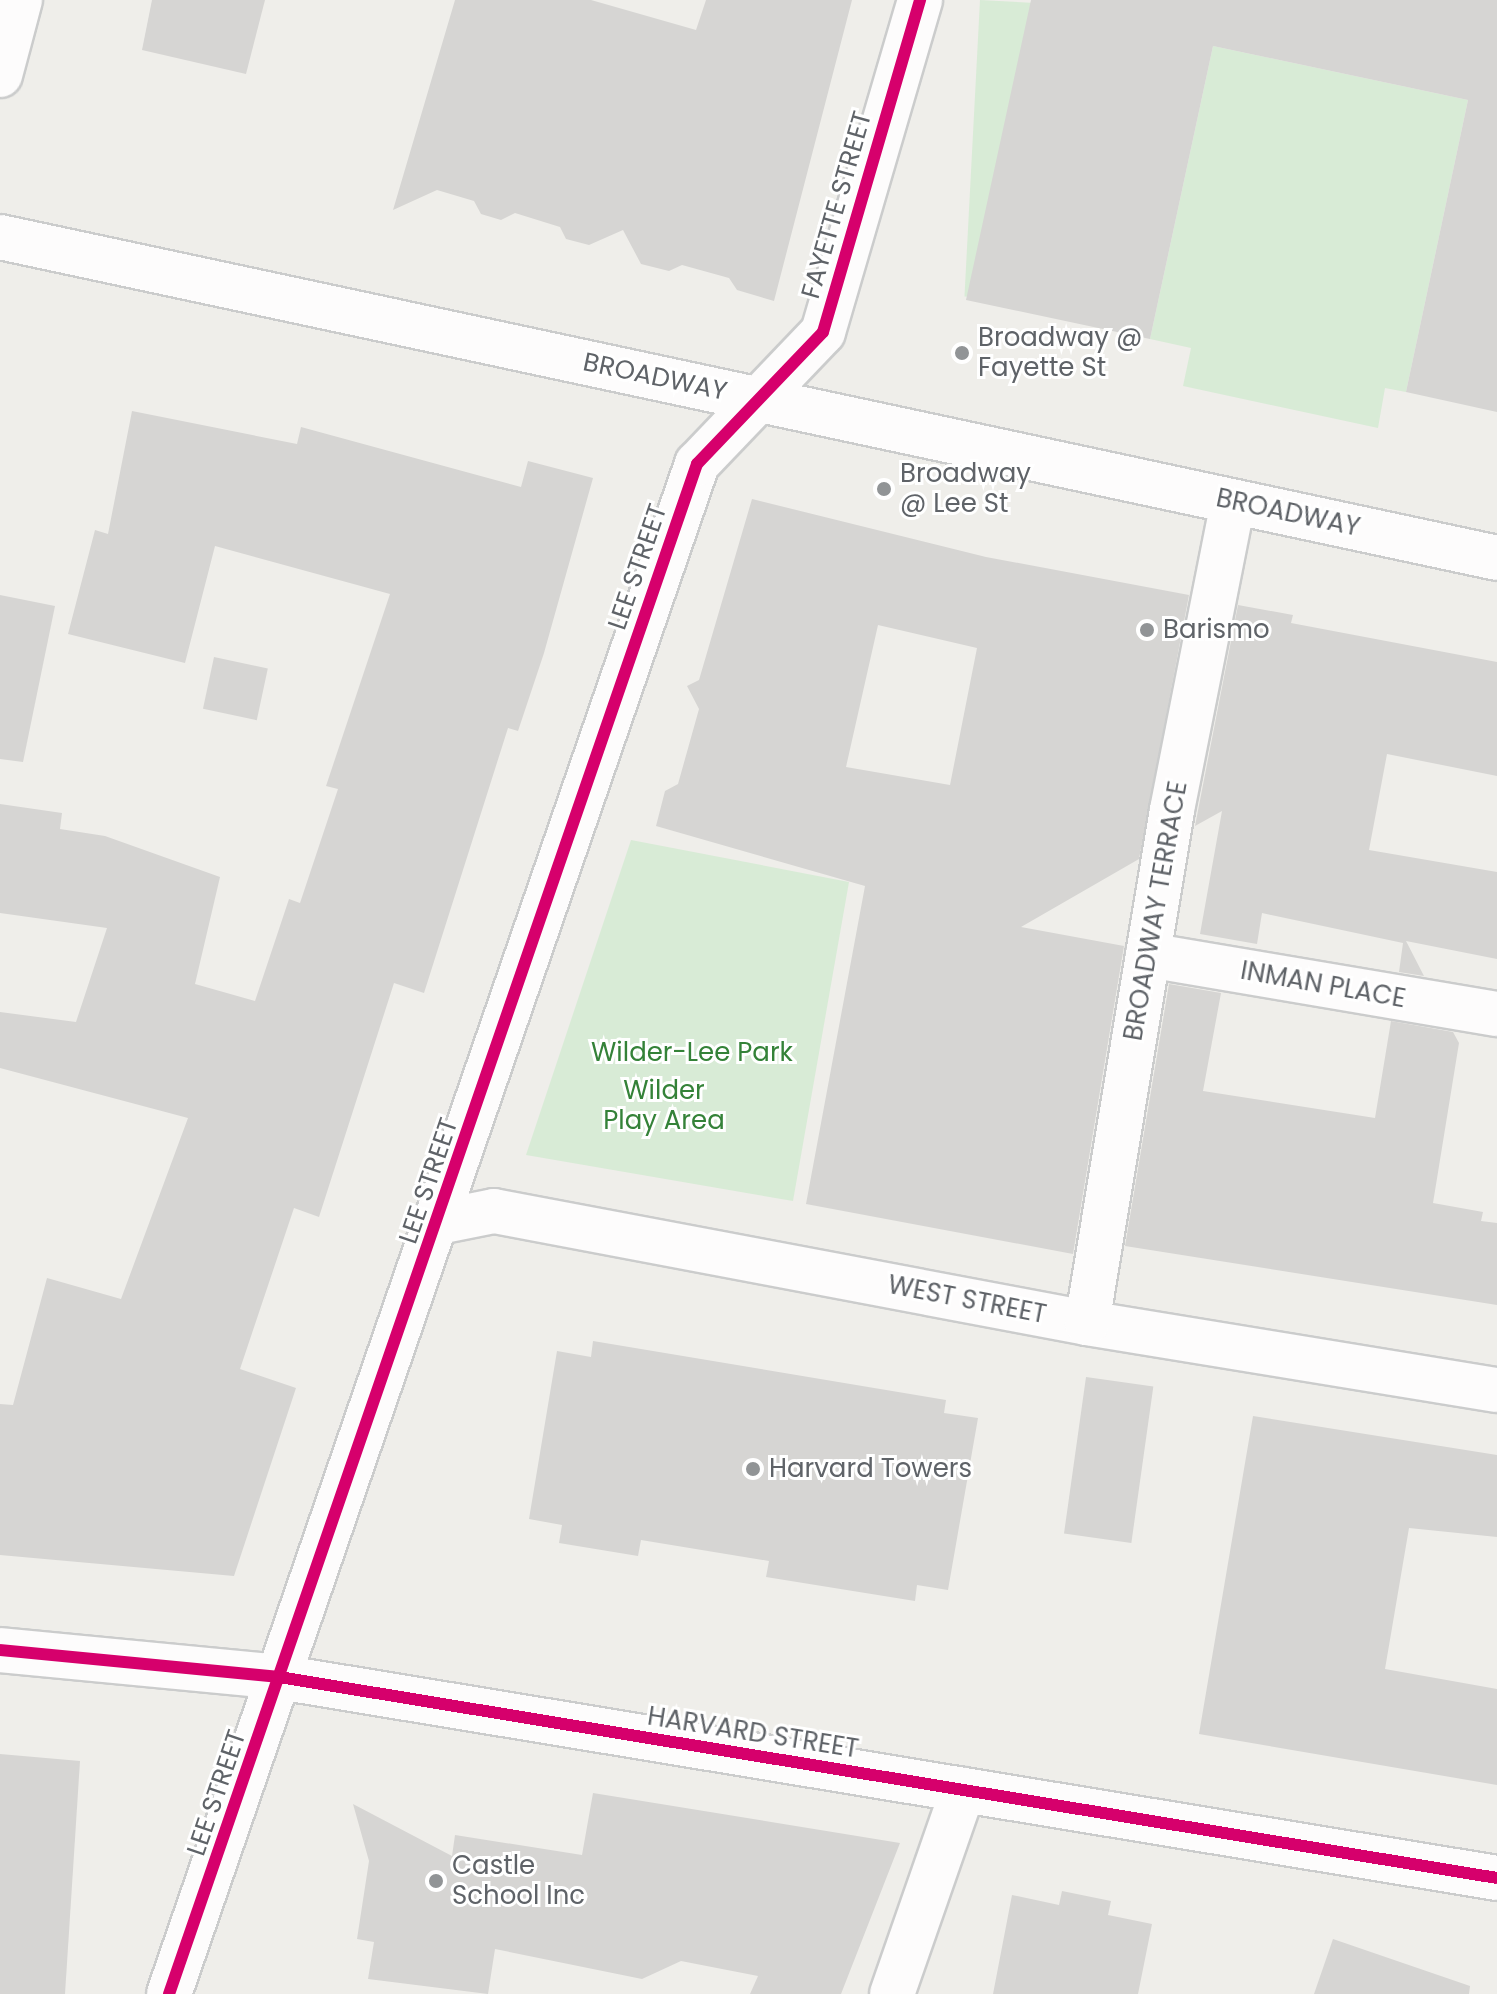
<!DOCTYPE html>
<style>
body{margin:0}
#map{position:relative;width:1497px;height:1994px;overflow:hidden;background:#efeeea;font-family:Poppins,sans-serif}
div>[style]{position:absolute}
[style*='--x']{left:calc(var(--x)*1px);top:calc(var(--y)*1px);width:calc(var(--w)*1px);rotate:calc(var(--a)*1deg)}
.green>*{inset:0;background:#d8ebd6;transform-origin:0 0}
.building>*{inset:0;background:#d6d5d3;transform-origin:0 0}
.roads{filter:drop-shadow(2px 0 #cbcccc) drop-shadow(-2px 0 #cbcccc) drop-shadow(0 2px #cbcccc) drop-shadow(0 -2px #cbcccc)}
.minor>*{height:44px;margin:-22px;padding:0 22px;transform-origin:22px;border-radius:22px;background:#fdfcfc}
.tertiary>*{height:44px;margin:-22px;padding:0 22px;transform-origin:22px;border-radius:22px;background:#fdfcfc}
.secondary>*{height:44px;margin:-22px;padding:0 22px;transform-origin:22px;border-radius:22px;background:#fdfcfc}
.cycleway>*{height:12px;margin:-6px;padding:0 6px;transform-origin:6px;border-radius:6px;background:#d6006c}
.dots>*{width:22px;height:22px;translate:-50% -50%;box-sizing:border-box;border:4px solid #fff;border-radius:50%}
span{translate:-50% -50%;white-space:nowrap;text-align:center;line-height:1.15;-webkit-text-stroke:6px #fff;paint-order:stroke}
.street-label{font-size:26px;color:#5f6368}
.poi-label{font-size:26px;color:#5f6368}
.left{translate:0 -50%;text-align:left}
.park-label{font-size:26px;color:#348238}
</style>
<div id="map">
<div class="green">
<i style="left:980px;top:0;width:51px;height:297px;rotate:3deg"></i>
<i style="clip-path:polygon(1213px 46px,1468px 100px,1406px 392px,1385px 388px,1378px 428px,1183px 386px,1191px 348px,1150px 339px)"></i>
<i style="clip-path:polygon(631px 840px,849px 882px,793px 1201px,526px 1155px)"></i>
</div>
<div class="building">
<i style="clip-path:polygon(152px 0,265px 0,246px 74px,142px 50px)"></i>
<i style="clip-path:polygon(455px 0,591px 0,696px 30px,706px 0,852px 0,774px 301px,737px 290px,729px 278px,682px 265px,669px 271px,641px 264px,623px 230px,589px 245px,566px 239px,560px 227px,515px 213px,501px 220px,481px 214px,474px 201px,437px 190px,393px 210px)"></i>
<i style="clip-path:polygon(1031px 0,1497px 0,1497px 412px,1406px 392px,1468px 100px,1213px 46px,1150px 339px,966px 300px)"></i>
<i style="clip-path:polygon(132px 411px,297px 444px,301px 427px,521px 487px,528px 461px,593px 478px,544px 653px,518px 731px,508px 728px,424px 993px,394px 983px,319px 1217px,294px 1208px,240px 1369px,296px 1388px,234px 1576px,0 1555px,0 1404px,13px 1405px,47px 1278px,121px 1299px,188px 1118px,0 1068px,0 1012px,76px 1022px,107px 928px,0 913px,0 804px,62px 813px,60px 829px,105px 836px,220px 877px,195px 984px,255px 1001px,289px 899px,300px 903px,338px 789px,326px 786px,390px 594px,215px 546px,185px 663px,68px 634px,95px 530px,108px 534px)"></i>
<i style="clip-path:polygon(evenodd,752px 499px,986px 557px,1189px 595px,1139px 859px,1021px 927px,1124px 946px,1073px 1254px,806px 1204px,865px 886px,656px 826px,665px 791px,678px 784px,699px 709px,687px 686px,699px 680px,752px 499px,878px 625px,977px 648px,950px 785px,846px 767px,878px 625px)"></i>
<i style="clip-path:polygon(0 595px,55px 606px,23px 762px,0 759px)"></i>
<i style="clip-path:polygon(1238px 605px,1293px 615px,1291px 623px,1497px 662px,1497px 776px,1387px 754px,1369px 850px,1497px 872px,1497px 959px,1406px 941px,1424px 976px,1399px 972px,1403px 943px,1262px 913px,1257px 944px,1200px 934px,1222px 811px,1195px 826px)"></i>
<i style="left:214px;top:657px;width:55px;height:53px;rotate:12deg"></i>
<i style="clip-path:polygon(1169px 984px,1221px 993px,1203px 1091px,1375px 1118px,1391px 1021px,1453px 1032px,1459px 1043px,1433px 1203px,1483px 1212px,1481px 1221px,1497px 1223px,1497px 1305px,1125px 1246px)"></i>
<i style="clip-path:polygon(593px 1341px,946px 1400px,944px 1413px,978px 1418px,948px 1590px,917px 1585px,915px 1601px,766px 1577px,769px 1561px,641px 1540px,638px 1556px,559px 1543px,562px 1525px,529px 1519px,557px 1351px,591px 1357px)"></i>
<i style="left:1086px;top:1377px;width:68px;height:158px;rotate:8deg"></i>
<i style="clip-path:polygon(1253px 1416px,1497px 1455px,1497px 1537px,1409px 1528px,1385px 1669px,1497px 1689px,1497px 1785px,1199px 1734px)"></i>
<i style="clip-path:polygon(0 1754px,80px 1761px,65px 1994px,0 1994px)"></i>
<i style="clip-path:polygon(593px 1793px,900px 1843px,841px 1994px,750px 1994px,758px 1976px,681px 1961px,642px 1979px,495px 1949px,488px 1994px,368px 1979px,374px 1942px,357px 1939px,369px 1861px,353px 1804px,452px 1856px,455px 1835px,582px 1855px)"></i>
<i style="clip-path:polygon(1062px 1891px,1111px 1901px,1108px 1915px,1152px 1924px,1138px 1994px,993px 1994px,1012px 1895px,1059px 1905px)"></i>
<i style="clip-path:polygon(1333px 1939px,1470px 1986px,1469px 1994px,1314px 1994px)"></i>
</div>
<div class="roads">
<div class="minor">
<i style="--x:0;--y:75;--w:78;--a:-75.1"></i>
<i style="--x:1148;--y:955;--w:354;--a:9.6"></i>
<i style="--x:439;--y:1222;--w:56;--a:-11.3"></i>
<i style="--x:494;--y:1211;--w:603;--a:10.7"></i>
<i style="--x:1087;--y:1323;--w:415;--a:9.3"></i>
<i style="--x:1087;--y:1323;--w:520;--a:-80.59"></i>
<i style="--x:1172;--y:810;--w:314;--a:-78.8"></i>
<i style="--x:169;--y:1994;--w:1619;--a:-70.96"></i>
<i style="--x:697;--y:464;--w:182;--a:-46.3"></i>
<i style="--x:823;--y:332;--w:346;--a:-73.7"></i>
<i style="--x:892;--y:1994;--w:216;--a:-70.8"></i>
</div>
<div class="tertiary">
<i style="--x:0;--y:1650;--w:280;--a:5.5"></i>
<i style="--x:279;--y:1677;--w:1234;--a:9.37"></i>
</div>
<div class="secondary">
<i style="--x:0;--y:237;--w:1531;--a:12.1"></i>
</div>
</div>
<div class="cycleway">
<i style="--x:0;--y:1650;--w:280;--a:5.5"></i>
<i style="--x:279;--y:1677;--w:1234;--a:9.37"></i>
<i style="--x:169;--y:1994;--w:1619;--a:-70.96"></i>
<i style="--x:697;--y:464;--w:182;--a:-46.3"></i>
<i style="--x:823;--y:332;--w:346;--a:-73.7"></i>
</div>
<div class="dots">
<i style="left:962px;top:353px;background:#919496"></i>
<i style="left:884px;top:489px;background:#919496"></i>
<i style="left:1147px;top:630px;background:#919496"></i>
<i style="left:753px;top:1469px;background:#919496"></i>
<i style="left:436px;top:1881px;background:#919496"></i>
</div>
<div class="street-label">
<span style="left:837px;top:205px;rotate:-74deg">FAYETTE STREET</span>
<span style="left:655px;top:377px;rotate:12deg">BROADWAY</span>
<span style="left:1288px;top:513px;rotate:12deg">BROADWAY</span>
<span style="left:638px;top:567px;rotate:-71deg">LEE STREET</span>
<span style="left:1156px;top:911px;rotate:-80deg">BROADWAY TERRACE</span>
<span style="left:1323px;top:985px;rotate:10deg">INMAN PLACE</span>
<span style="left:429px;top:1181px;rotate:-71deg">LEE STREET</span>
<span style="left:967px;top:1300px;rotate:11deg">WEST STREET</span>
<span style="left:753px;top:1733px;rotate:9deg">HARVARD STREET</span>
<span style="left:217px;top:1793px;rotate:-71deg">LEE STREET</span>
</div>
<div class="poi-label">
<span class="left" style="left:978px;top:353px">Broadway @<br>Fayette St</span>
<span class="left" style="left:900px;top:489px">Broadway<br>@ Lee St</span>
<span class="left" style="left:1163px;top:630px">Barismo</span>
<span class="left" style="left:769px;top:1469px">Harvard Towers</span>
<span class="left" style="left:452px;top:1881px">Castle<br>School Inc</span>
</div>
<div class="park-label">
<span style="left:692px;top:1053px">Wilder-Lee Park</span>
<span style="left:664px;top:1106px">Wilder<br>Play Area</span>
</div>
</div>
